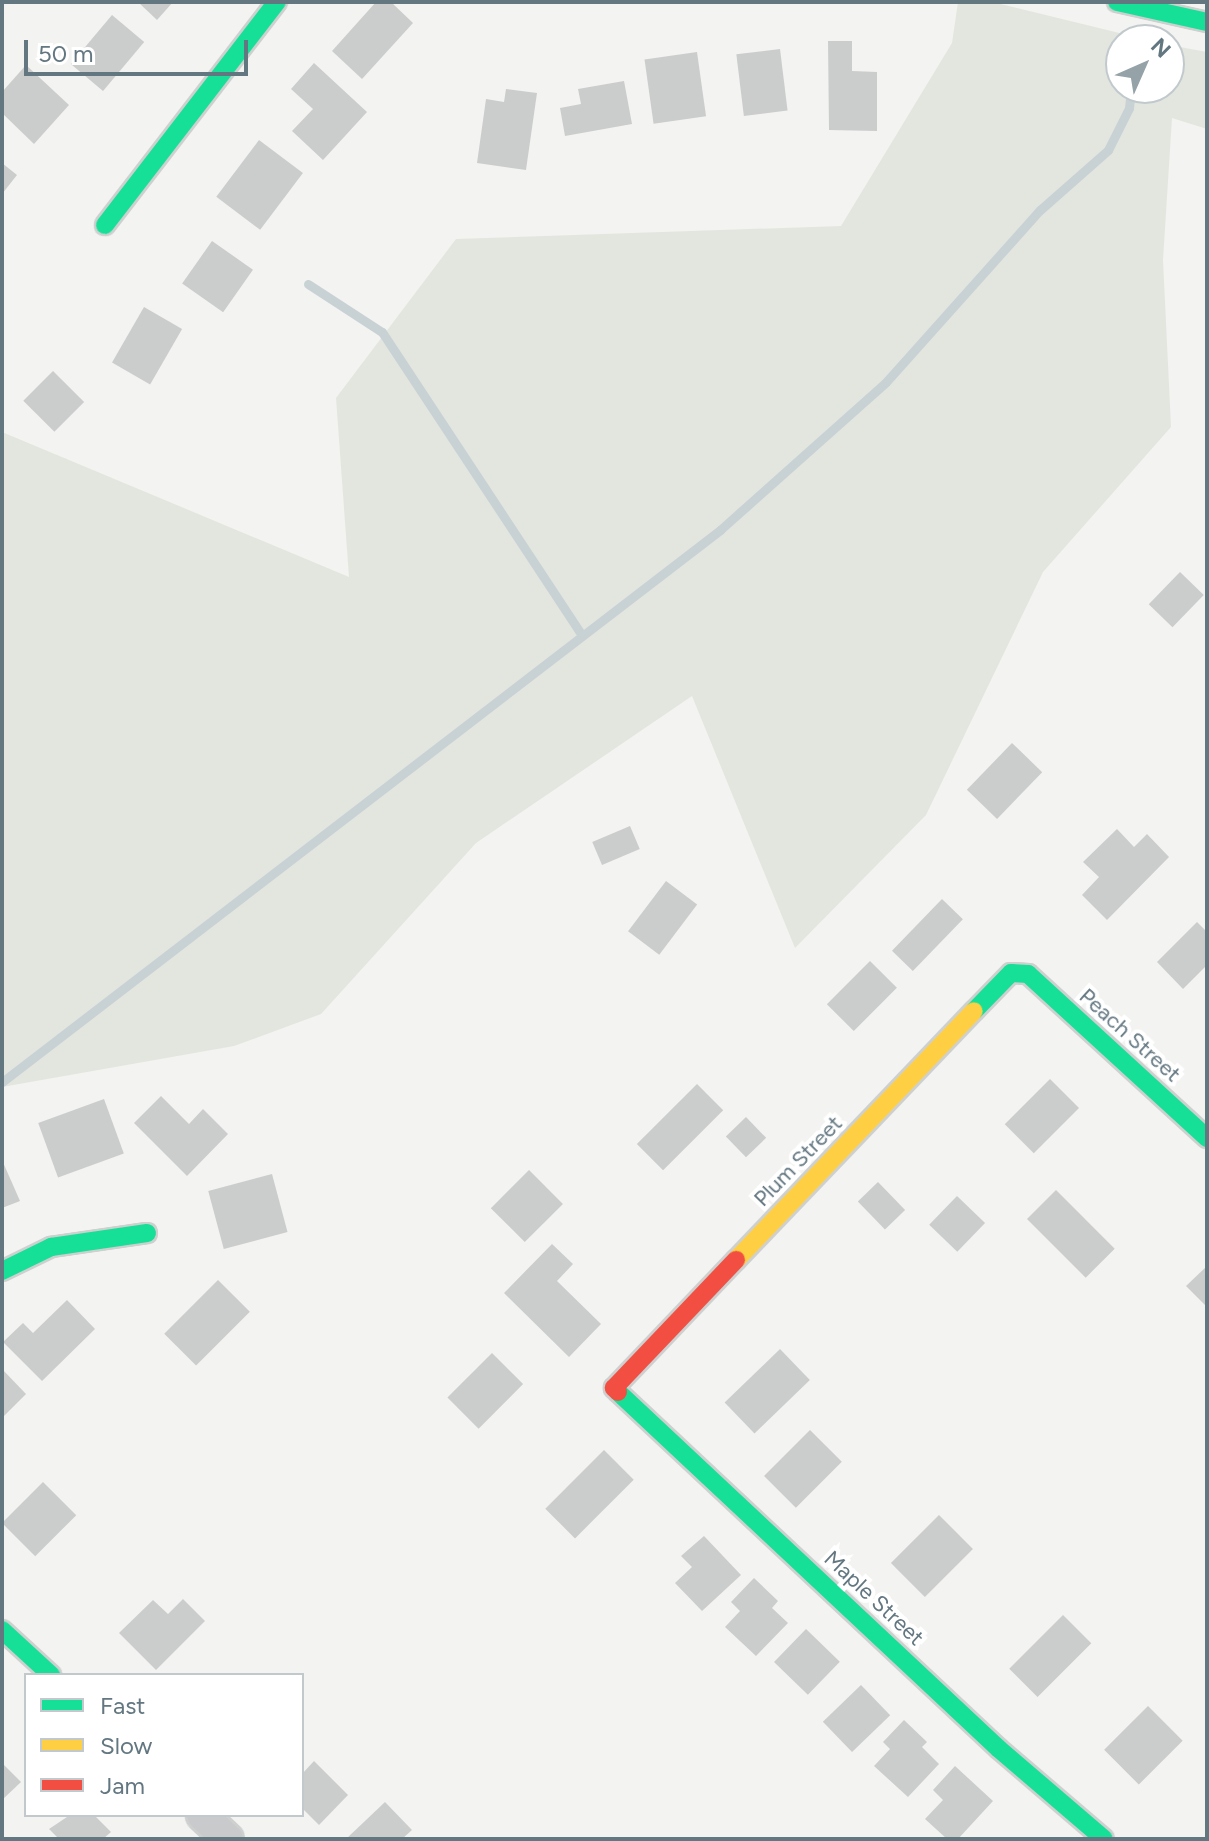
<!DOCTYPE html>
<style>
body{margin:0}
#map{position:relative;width:1209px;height:1841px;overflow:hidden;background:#f3f3f1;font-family:Figtree,sans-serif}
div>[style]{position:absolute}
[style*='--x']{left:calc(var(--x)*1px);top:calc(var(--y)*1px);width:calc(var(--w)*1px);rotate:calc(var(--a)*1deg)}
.green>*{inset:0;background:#e3e6df}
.stream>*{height:9px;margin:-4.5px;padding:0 4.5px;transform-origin:4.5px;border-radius:4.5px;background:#c8d2d4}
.building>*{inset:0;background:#cbcccc;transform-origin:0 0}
.roads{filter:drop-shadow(2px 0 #ced0d0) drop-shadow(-2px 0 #ced0d0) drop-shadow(0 2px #ced0d0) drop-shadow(0 -2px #ced0d0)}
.street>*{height:30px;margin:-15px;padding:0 15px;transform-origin:15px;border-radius:15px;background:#c8cacb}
.fast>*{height:18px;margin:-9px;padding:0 9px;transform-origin:9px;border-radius:9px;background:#16e098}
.slow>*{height:18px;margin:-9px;padding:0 9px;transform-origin:9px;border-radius:9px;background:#ffcf43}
.jam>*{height:18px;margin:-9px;padding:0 9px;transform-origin:9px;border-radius:9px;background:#f24e42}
span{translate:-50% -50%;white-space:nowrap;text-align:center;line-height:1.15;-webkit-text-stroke:8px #fff;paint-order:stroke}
.street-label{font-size:22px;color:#637781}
.frame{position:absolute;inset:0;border:4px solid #637781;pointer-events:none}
.legend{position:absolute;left:24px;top:1673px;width:280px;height:144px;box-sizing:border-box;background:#fff;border:2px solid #c1c9cd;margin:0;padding:10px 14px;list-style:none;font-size:24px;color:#637781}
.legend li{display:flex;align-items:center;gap:16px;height:40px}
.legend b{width:40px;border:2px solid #c1c9cd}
.north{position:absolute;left:1105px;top:24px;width:80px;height:80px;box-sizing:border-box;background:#fff;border:2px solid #c1c9cd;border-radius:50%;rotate:45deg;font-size:22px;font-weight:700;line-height:32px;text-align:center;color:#637781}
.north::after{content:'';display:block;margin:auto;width:28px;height:36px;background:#95a2a8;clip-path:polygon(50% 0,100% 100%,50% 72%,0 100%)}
.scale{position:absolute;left:24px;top:40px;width:224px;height:36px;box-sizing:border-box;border:4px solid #637781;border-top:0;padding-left:10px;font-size:24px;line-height:28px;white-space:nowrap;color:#637781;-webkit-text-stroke:6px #fff;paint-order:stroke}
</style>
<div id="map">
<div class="green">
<i style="clip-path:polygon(958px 2px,992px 2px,1148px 40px,1121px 40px,1121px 88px,1169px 88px,1169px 45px,1207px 52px,1207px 129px,1172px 118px,1163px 260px,1171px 427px,1043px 572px,926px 815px,795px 948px,692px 696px,476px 843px,321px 1014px,234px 1046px,2px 1087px,2px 432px,349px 577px,336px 398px,456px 239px,841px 226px,952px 43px)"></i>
</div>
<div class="stream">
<i style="--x:308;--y:284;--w:88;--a:33"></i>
<i style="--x:382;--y:332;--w:362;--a:56.6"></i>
<i style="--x:2;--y:1082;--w:906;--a:-37.55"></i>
<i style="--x:720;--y:530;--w:222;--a:-41.7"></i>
<i style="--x:886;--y:382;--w:231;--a:-48.2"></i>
<i style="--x:1040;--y:210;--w:91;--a:-41.4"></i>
<i style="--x:1108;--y:150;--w:47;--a:-63.4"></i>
<i style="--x:1129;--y:108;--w:20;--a:-84"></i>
</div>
<div class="building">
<i style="clip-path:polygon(138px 2px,173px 2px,157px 20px)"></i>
<i style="clip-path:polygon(376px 2px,391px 2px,413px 23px,362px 79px,332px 51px)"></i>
<i style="left:112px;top:15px;width:42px;height:64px;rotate:40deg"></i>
<i style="clip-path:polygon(828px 41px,852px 41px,852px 71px,877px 72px,877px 131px,829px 130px)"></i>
<i style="left:780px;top:49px;width:62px;height:44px;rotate:83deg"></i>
<i style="left:697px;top:52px;width:65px;height:53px;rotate:82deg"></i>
<i style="clip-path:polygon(314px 63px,367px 112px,323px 160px,292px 131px,313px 109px,291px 89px)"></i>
<i style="clip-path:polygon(26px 65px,69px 105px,34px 144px,2px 113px,2px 92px)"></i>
<i style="clip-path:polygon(624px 81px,632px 124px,565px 136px,560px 108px,581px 104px,578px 89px)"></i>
<i style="clip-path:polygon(506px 89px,537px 93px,526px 170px,477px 163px,486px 99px,504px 102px)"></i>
<i style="left:259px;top:140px;width:55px;height:71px;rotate:37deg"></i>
<i style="clip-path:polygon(2px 163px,17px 175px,2px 194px)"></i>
<i style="left:212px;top:241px;width:50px;height:52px;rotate:35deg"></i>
<i style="left:144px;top:307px;width:44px;height:64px;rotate:30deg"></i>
<i style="left:53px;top:371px;width:44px;height:42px;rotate:45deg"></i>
<i style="left:1180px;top:572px;width:33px;height:45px;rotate:44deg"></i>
<i style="left:1012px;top:743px;width:42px;height:65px;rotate:44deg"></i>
<i style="left:630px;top:826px;width:25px;height:41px;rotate:67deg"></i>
<i style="clip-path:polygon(1117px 829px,1134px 847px,1147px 834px,1169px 857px,1107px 920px,1082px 895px,1099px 877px,1083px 862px)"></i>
<i style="left:666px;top:881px;width:39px;height:63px;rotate:37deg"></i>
<i style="left:942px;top:899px;width:29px;height:72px;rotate:44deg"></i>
<i style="clip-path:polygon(1197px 922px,1207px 932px,1207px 965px,1183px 989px,1157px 962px)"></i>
<i style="left:870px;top:961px;width:38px;height:61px;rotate:45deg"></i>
<i style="left:1050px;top:1079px;width:41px;height:64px;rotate:45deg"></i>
<i style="left:697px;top:1084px;width:37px;height:85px;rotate:45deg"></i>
<i style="clip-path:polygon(161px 1096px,189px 1124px,203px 1109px,228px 1134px,187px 1176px,134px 1123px)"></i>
<i style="left:104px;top:1099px;width:58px;height:70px;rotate:70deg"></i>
<i style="left:746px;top:1117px;width:29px;height:28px;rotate:46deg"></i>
<i style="clip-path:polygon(2px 1160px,20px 1201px,2px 1208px)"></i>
<i style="left:529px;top:1170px;width:48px;height:54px;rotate:45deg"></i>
<i style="left:272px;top:1174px;width:60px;height:66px;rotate:75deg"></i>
<i style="left:878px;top:1182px;width:39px;height:28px;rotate:46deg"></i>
<i style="left:1056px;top:1190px;width:83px;height:41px;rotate:45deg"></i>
<i style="left:957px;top:1196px;width:39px;height:40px;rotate:44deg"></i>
<i style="clip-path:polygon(552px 1244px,573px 1264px,557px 1281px,601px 1324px,569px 1357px,504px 1293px)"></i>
<i style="clip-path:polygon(1207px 1266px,1207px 1307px,1186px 1286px)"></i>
<i style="left:218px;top:1280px;width:45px;height:76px;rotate:45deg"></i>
<i style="clip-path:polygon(67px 1300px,95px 1329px,42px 1381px,3px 1342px,23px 1323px,33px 1333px)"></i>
<i style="left:780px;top:1349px;width:43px;height:77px;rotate:46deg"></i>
<i style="left:492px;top:1353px;width:44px;height:63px;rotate:45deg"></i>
<i style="clip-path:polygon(2px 1369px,26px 1394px,2px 1418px)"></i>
<i style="left:810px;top:1430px;width:45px;height:65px;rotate:45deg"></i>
<i style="left:604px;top:1450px;width:42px;height:83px;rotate:45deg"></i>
<i style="left:43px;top:1482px;width:47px;height:58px;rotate:45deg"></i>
<i style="left:939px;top:1515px;width:48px;height:68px;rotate:45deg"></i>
<i style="clip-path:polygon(704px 1536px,741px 1575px,702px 1611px,675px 1583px,692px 1567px,681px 1556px)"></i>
<i style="clip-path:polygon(754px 1578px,778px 1601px,772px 1608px,788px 1623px,756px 1656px,725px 1627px,740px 1611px,731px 1602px)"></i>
<i style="clip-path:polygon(183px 1599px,205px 1621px,156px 1670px,119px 1633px,153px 1600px,168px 1614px)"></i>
<i style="left:1063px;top:1615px;width:40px;height:76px;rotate:45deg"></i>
<i style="left:806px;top:1629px;width:47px;height:46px;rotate:44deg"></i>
<i style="left:861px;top:1685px;width:42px;height:53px;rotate:46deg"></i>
<i style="left:1148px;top:1706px;width:49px;height:62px;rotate:45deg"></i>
<i style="clip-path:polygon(904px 1720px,927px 1742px,922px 1747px,939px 1764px,908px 1797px,874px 1766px,890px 1749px,883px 1742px)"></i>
<i style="clip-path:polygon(314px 1761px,348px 1795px,319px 1825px,302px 1808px,302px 1774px)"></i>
<i style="clip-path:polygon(2px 1763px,21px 1782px,2px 1800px)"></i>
<i style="clip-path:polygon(955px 1766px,993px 1801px,958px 1839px,947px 1839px,925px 1819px,943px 1800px,933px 1790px)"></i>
<i style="clip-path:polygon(385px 1802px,412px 1830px,402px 1839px,346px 1839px)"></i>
<i style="clip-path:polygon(70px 1815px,94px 1815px,111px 1832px,103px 1839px,59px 1839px,49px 1829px)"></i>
</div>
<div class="roads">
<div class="street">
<i style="--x:202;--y:1815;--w:35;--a:43"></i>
</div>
<div class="fast">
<i style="--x:1117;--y:2;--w:92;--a:12.5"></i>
<i style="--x:105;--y:225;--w:282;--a:-52.4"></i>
<i style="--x:974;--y:1011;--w:53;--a:-45.8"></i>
<i style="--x:1011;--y:973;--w:17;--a:3"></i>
<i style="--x:1028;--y:974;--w:243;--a:42.5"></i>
<i style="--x:2;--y:1271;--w:55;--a:-26.1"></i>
<i style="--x:51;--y:1247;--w:97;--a:-8.3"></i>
<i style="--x:618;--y:1392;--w:522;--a:43.14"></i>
<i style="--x:999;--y:1749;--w:138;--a:40.6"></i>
<i style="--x:2;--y:1630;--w:67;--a:42.6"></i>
</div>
<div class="slow">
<i style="--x:736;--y:1260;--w:344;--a:-46.3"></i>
</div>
<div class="jam">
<i style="--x:618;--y:1392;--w:6;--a:-135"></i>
<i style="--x:614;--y:1388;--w:177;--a:-46.4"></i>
</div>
</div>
<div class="street-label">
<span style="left:1130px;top:1035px;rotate:42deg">Peach Street</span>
<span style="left:798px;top:1161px;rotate:-46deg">Plum Street</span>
<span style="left:874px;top:1598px;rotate:43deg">Maple Street</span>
</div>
<div class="frame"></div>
<ul class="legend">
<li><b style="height:10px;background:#16e098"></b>Fast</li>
<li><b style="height:10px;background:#ffcf43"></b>Slow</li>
<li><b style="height:10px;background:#f24e42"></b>Jam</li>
</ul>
<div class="north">N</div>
<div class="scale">50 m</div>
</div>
